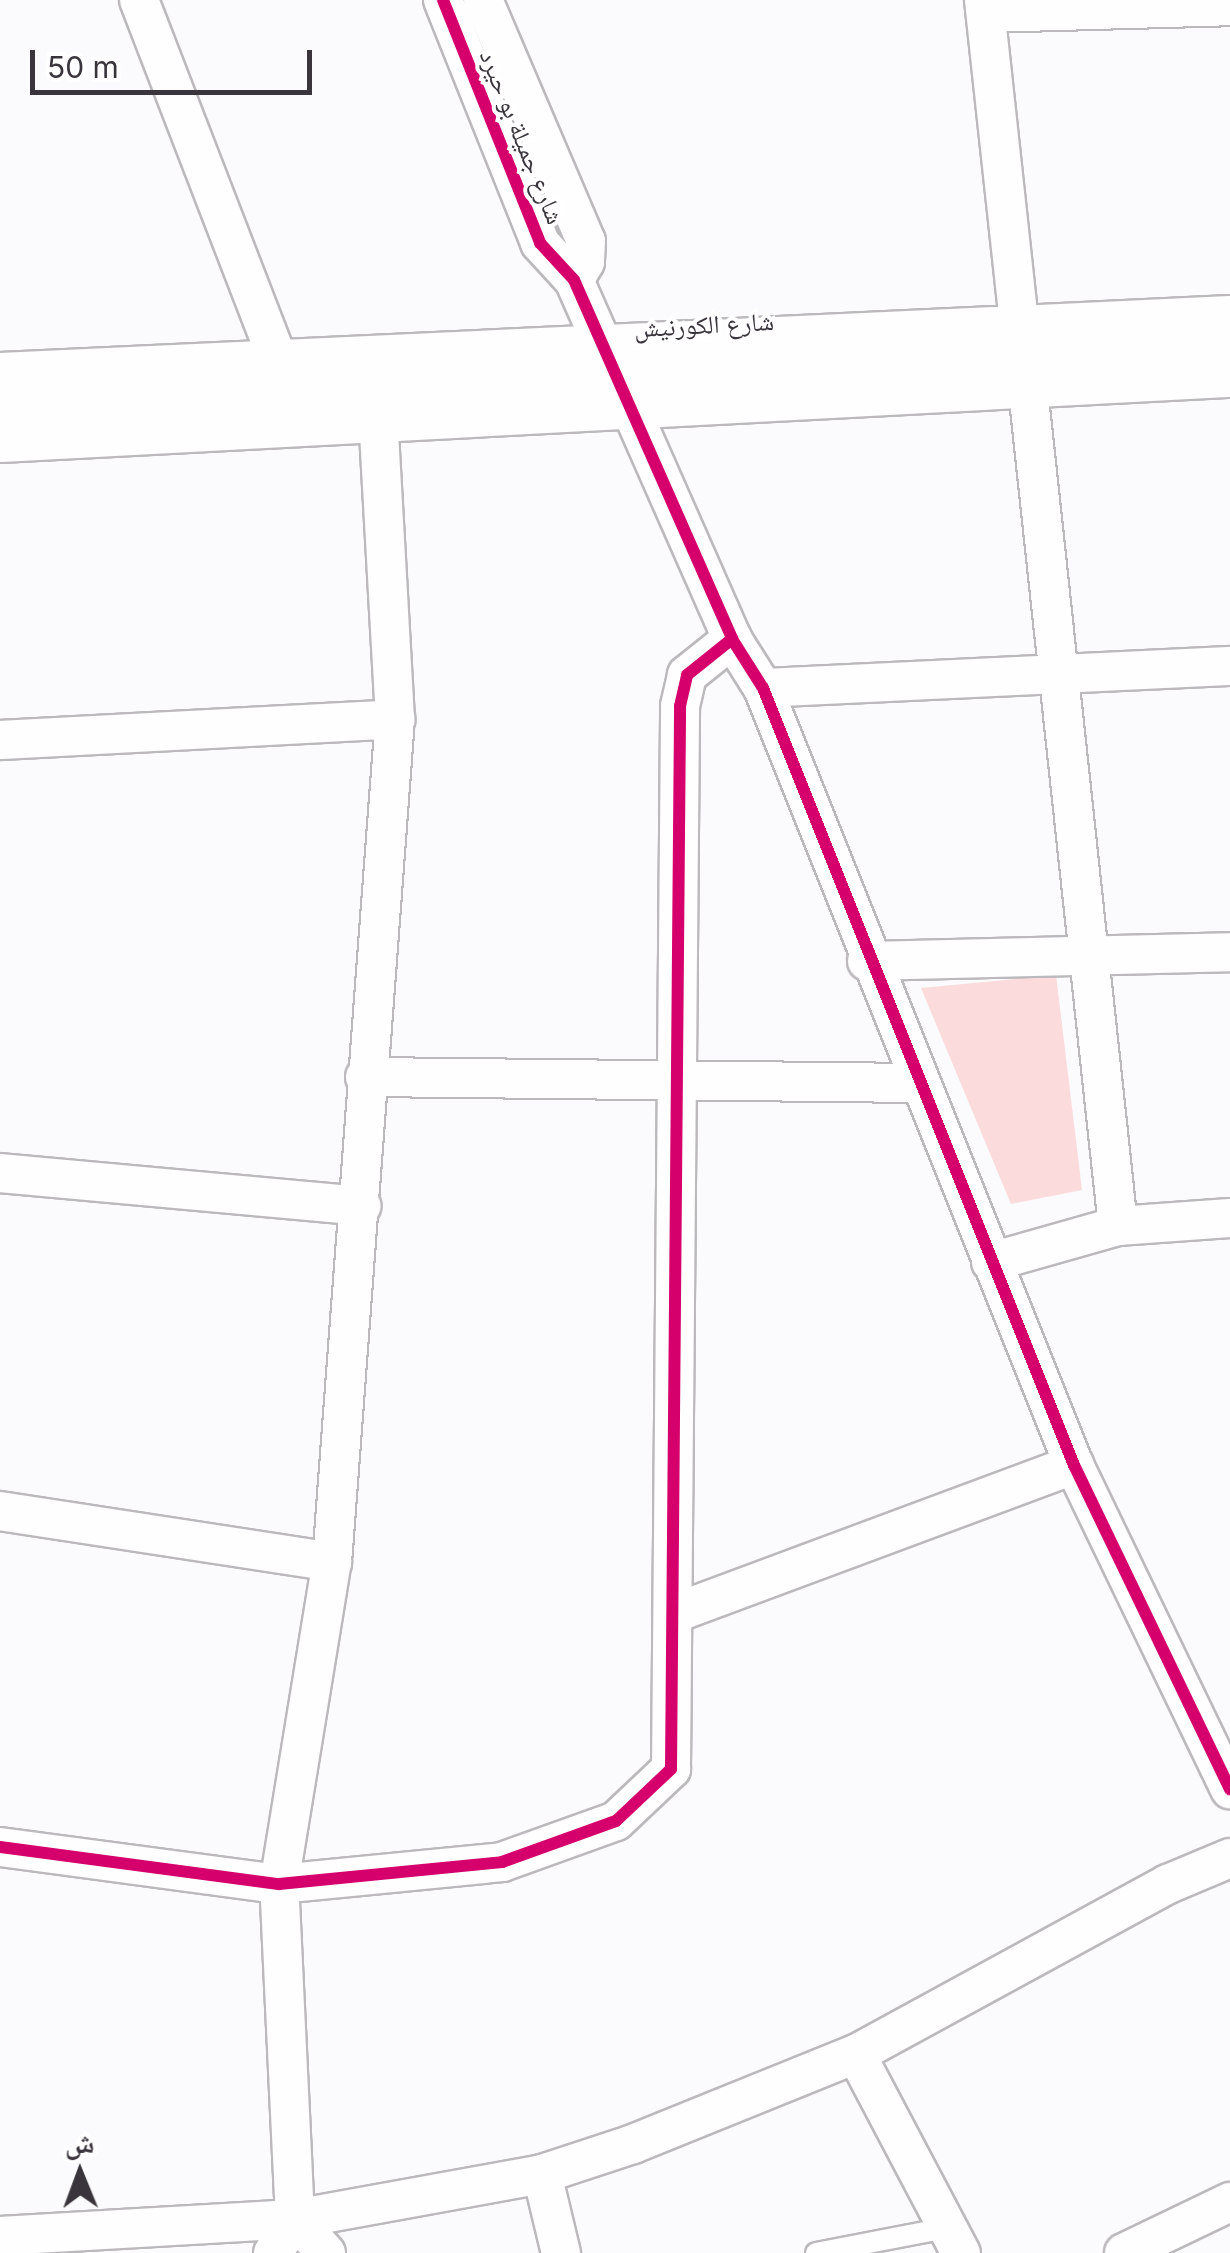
<!DOCTYPE html>
<meta charset="utf-8">
<style>
body{margin:0}
#map{position:relative;width:1230px;height:2253px;overflow:hidden;background:#fbfafc;font-family:Inter,"Noto Naskh Arabic",sans-serif}
div>[style]{position:absolute}
[style*='--x']{left:calc(var(--x)*1px);top:calc(var(--y)*1px);width:calc(var(--w)*1px);rotate:calc(var(--a)*1deg)}
.green>*{inset:0;background:#fbdbdc}
.roads{filter:drop-shadow(2px 0 #bcb9bd) drop-shadow(-2px 0 #bcb9bd) drop-shadow(0 2px #bcb9bd) drop-shadow(0 -2px #bcb9bd)}
.lane>*{height:20px;margin:-10px;padding:0 10px;transform-origin:10px;border-radius:10px;background:#fefeff}
.street>*{height:38px;margin:-19px;padding:0 19px;transform-origin:19px;border-radius:19px;background:#fefeff}
.secondary>*{height:55px;margin:-27.5px;padding:0 27.5px;transform-origin:27.5px;border-radius:27.5px;background:#fefeff}
.cycleway>*{height:12px;margin:-6px;padding:0 6px;transform-origin:6px;border-radius:6px;background:#d6006c}
span{translate:-50% -50%;white-space:nowrap;text-align:center;line-height:1.15;-webkit-text-stroke:8px #fff;paint-order:stroke}
.street-label{font-size:25px;color:#3a353c}
.north{position:absolute;left:30px;top:2123px;width:100px;height:100px;-webkit-text-stroke:8px #fff;paint-order:stroke;rotate:359deg;font-size:28px;font-weight:700;line-height:40px;text-align:center;color:#3a353c}
.north::after{content:'';display:block;margin:auto;width:35px;height:45px;background:#3a353c;clip-path:polygon(50% 0,100% 100%,50% 72%,0 100%)}
.scale{position:absolute;left:30px;top:50px;width:282px;height:45px;box-sizing:border-box;border:5px solid #3a353c;border-top:0;padding-left:12px;font-size:30px;line-height:35px;white-space:nowrap;color:#3a353c;-webkit-text-stroke:8px #fff;paint-order:stroke}
</style>
<div id="map">
<div class="green">
<i style="clip-path:polygon(1056px 975px,1082px 1190px,1011px 1204px,921px 988px)"></i>
</div>
<div class="roads">
<div class="lane">
<i style="--x:816;--y:2253;--w:137;--a:-10.9"></i>
</div>
<div class="street">
<i style="--x:139;--y:0;--w:398;--a:68.9"></i>
<i style="--x:443;--y:0;--w:262;--a:68.2"></i>
<i style="--x:540;--y:243;--w:50;--a:47.4"></i>
<i style="--x:574;--y:280;--w:392;--a:66.2"></i>
<i style="--x:732;--y:639;--w:58;--a:57.7"></i>
<i style="--x:763;--y:688;--w:837;--a:68.19"></i>
<i style="--x:1074;--y:1465;--w:360;--a:64.3"></i>
<i style="--x:483;--y:0;--w:262;--a:66.9"></i>
<i style="--x:586;--y:241;--w:21;--a:93"></i>
<i style="--x:585;--y:262;--w:21;--a:121"></i>
<i style="--x:984;--y:0;--w:332;--a:83.8"></i>
<i style="--x:986;--y:13;--w:244;--a:-1.6"></i>
<i style="--x:1027;--y:380;--w:851;--a:83.86"></i>
<i style="--x:763;--y:688;--w:468;--a:-2.7"></i>
<i style="--x:0;--y:740;--w:396;--a:-3"></i>
<i style="--x:867;--y:961;--w:363;--a:-1.4"></i>
<i style="--x:365;--y:1077;--w:553;--a:0.62"></i>
<i style="--x:0;--y:1173;--w:363;--a:5.2"></i>
<i style="--x:991;--y:1262;--w:132;--a:-15.8"></i>
<i style="--x:1118;--y:1226;--w:112;--a:-4.1"></i>
<i style="--x:0;--y:1511;--w:336;--a:8.7"></i>
<i style="--x:675;--y:1613;--w:426;--a:-20.4"></i>
<i style="--x:0;--y:1847;--w:281;--a:7.6"></i>
<i style="--x:279;--y:1884;--w:224;--a:-5.6"></i>
<i style="--x:502;--y:1862;--w:121;--a:-19.8"></i>
<i style="--x:616;--y:1821;--w:76;--a:-43.4"></i>
<i style="--x:671;--y:1769;--w:1063;--a:-89.51"></i>
<i style="--x:680;--y:706;--w:32;--a:-77"></i>
<i style="--x:687;--y:675;--w:58;--a:-38.7"></i>
<i style="--x:856;--y:2054;--w:225;--a:62.2"></i>
<i style="--x:542;--y:2174;--w:81;--a:76.5"></i>
<i style="--x:295;--y:2219;--w:46;--a:47.6"></i>
<i style="--x:0;--y:2236;--w:295;--a:-3.3"></i>
<i style="--x:295;--y:2219;--w:251;--a:-10.3"></i>
<i style="--x:542;--y:2174;--w:96;--a:-18.2"></i>
<i style="--x:633;--y:2144;--w:240;--a:-22"></i>
<i style="--x:856;--y:2054;--w:355;--a:-28.6"></i>
<i style="--x:1168;--y:1884;--w:67;--a:-22.8"></i>
<i style="--x:273;--y:2253;--w:40;--a:-57.1"></i>
<i style="--x:295;--y:2219;--w:335;--a:-92.7"></i>
<i style="--x:279;--y:1884;--w:326;--a:-80.7"></i>
<i style="--x:332;--y:1562;--w:845;--a:-85.73"></i>
<i style="--x:395;--y:719;--w:306;--a:-93.2"></i>
<i style="--x:1124;--y:2253;--w:118;--a:-25.7"></i>
</div>
<div class="secondary">
<i style="--x:0;--y:380;--w:1231;--a:-2.65"></i>
<i style="--x:0;--y:434;--w:1232;--a:-3.03"></i>
</div>
</div>
<div class="cycleway">
<i style="--x:443;--y:0;--w:262;--a:68.2"></i>
<i style="--x:540;--y:243;--w:50;--a:47.4"></i>
<i style="--x:574;--y:280;--w:392;--a:66.2"></i>
<i style="--x:732;--y:639;--w:58;--a:57.7"></i>
<i style="--x:763;--y:688;--w:837;--a:68.19"></i>
<i style="--x:1074;--y:1465;--w:360;--a:64.3"></i>
<i style="--x:0;--y:1847;--w:281;--a:7.6"></i>
<i style="--x:279;--y:1884;--w:224;--a:-5.6"></i>
<i style="--x:502;--y:1862;--w:121;--a:-19.8"></i>
<i style="--x:616;--y:1821;--w:76;--a:-43.4"></i>
<i style="--x:671;--y:1769;--w:1063;--a:-89.51"></i>
<i style="--x:680;--y:706;--w:32;--a:-77"></i>
<i style="--x:687;--y:675;--w:58;--a:-38.7"></i>
</div>
<div class="street-label">
<span style="left:522px;top:137px;rotate:68deg">شارع جميلة بو حيرد</span>
<span style="left:704px;top:325px;rotate:-3deg">شارع الكورنيش</span>
</div>
<div class="north">ش</div>
<div class="scale">50 m</div>
</div>
